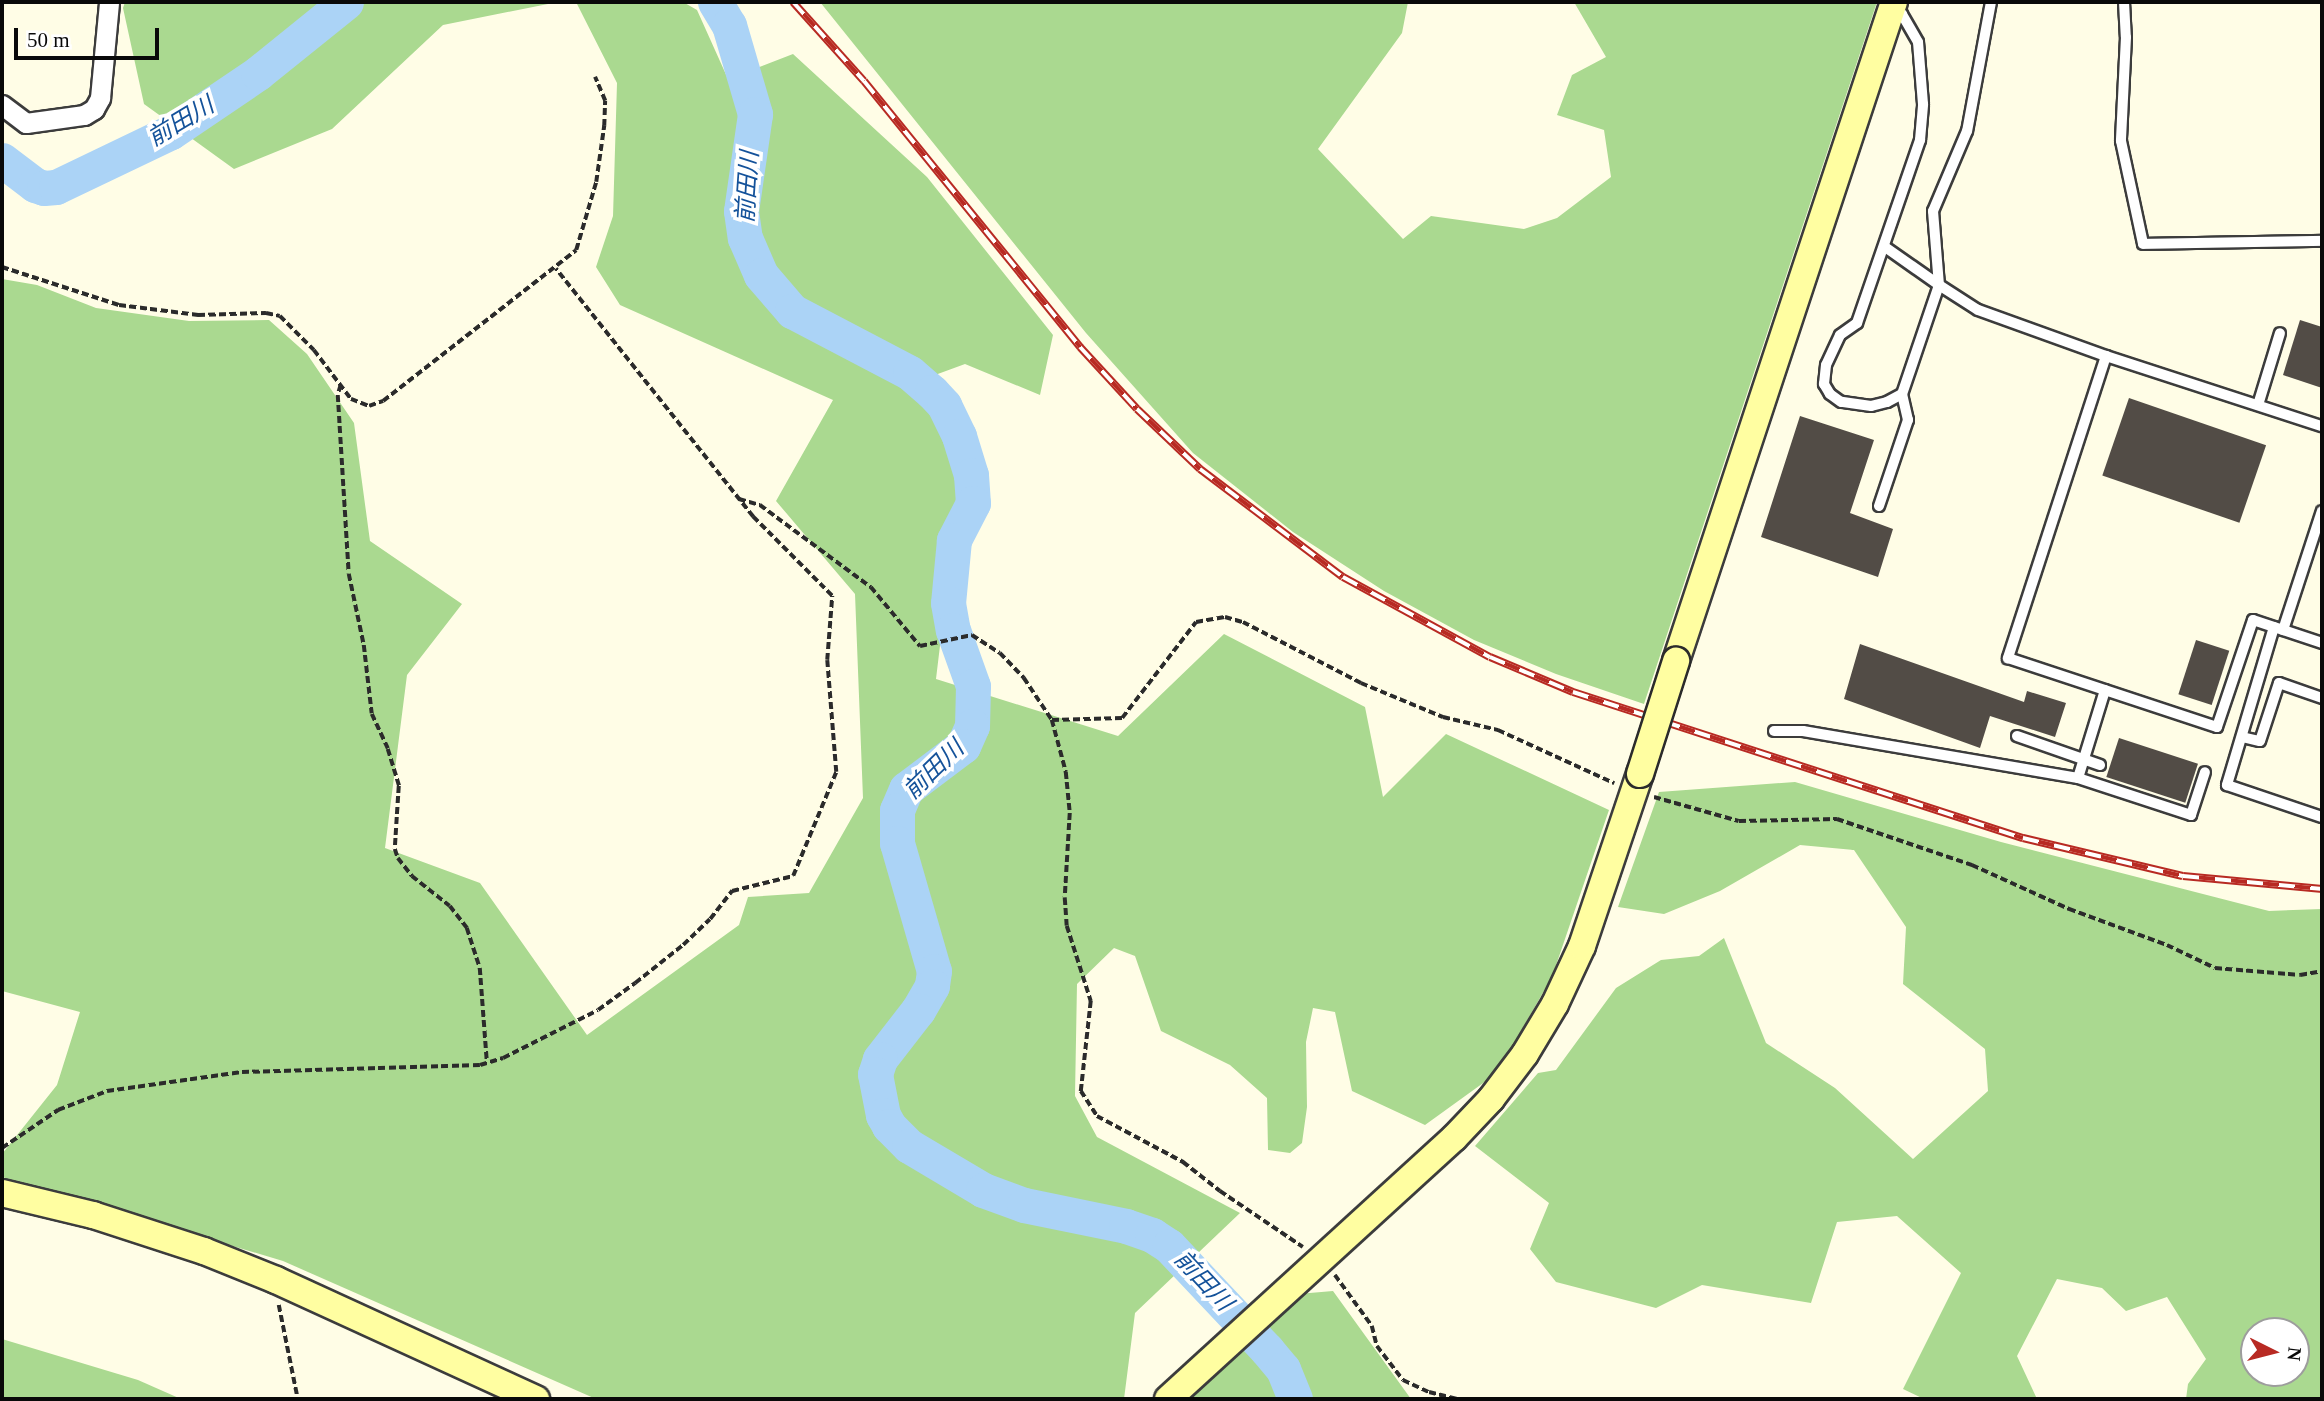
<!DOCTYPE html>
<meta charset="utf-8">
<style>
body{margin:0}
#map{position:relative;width:2324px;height:1401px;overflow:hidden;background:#fffde6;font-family:"Times New Roman","Noto Sans JP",serif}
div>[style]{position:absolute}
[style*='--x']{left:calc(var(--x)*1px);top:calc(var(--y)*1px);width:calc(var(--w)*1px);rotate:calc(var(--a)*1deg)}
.forest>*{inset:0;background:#aad990}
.river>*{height:35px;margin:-17.5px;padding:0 17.5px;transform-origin:17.5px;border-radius:17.5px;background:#abd3f6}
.building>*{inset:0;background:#524c46;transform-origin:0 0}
.path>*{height:3.5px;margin-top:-1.75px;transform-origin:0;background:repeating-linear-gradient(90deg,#2b2b2b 0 7px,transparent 0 10.5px)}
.roads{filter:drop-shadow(2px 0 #3c3c3c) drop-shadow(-2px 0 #3c3c3c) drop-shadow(0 2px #3c3c3c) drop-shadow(0 -2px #3c3c3c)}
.lane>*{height:10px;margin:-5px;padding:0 5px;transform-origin:5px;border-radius:5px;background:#fff}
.street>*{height:19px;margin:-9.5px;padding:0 9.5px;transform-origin:9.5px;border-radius:9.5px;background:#fff}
.secondary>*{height:26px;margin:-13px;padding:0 13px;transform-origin:13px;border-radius:13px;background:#fffea1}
.rail>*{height:8px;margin-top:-4px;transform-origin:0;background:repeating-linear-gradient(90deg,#fff 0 16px,#b82a23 0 32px);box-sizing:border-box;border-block:2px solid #b82a23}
.bridges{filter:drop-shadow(2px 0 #2b2b2b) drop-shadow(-2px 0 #2b2b2b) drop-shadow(0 2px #2b2b2b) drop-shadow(0 -2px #2b2b2b)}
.secondary-bridge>*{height:26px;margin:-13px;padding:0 13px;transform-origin:13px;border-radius:13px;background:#fffea1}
span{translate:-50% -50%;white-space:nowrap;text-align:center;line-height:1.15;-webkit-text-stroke:7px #fff;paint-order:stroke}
.water-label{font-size:24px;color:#14529a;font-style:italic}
.frame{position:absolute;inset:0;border:4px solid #090909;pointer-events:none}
.north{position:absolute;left:2240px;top:1317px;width:70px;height:70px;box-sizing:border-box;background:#fff;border:2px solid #9d9d9d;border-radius:50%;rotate:96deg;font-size:19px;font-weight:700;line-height:28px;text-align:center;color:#090909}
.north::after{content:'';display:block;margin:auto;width:24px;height:32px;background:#b82a23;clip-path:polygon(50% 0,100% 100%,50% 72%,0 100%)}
.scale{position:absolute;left:14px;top:28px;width:145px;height:32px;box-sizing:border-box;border:4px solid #090909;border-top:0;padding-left:9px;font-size:21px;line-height:24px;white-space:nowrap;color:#090909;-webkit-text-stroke:5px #fff;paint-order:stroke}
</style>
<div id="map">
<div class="forest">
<i style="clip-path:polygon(125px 2px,558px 2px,443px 25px,332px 129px,234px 169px,144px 104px,123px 8px)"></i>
<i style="clip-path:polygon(576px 2px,683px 2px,697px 10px,728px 79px,793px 54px,927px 177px,1053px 335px,1040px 395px,965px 364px,935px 375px,958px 496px,936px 679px,1118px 736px,1224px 634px,1365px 707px,1383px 797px,1446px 734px,1609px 810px,1552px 977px,1497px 1073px,1425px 1125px,1352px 1091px,1335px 1012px,1313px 1008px,1306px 1042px,1307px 1107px,1302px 1143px,1290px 1153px,1268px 1150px,1267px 1098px,1230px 1065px,1161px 1031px,1135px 956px,1114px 948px,1077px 984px,1075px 1096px,1097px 1137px,1240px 1213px,1135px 1313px,1124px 1399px,596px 1399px,283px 1261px,2px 1177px,2px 1154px,57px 1085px,80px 1012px,2px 991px,2px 279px,37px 285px,96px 308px,189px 321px,269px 320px,307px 354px,354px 423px,370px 541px,462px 604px,407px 675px,385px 848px,480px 883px,587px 1035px,739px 925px,748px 897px,809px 893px,863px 798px,855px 594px,776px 501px,833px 400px,620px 305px,596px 267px,613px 216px,617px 83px)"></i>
<i style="clip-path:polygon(820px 2px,1408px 2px,1402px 33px,1318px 149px,1403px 239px,1431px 216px,1524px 229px,1557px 218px,1611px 177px,1604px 130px,1557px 115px,1572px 75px,1606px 57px,1574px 2px,1877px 2px,1644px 704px,1556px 674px,1474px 640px,1384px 591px,1293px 532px,1193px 453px,1086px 333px)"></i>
<i style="clip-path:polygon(evenodd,1795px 782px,2001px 842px,2269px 911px,2322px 909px,2322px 1399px,2186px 1399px,2188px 1384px,2206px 1359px,2167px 1297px,2126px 1311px,2102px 1288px,2057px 1279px,2017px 1356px,2037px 1399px,1924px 1399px,1903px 1389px,1961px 1273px,1897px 1216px,1837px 1222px,1811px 1303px,1702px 1285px,1656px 1308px,1556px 1282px,1530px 1249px,1549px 1203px,1475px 1146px,1538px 1073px,1556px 1070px,1616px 988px,1661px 960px,1699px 956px,1724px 938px,1766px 1043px,1835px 1088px,1913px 1159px,1988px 1091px,1985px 1049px,1903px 984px,1906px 927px,1854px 850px,1800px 845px,1720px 891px,1664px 914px,1618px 907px,1659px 792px,1795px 782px,2254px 1331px,2296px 1331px,2296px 1373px,2254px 1373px,2254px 1331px)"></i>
<i style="clip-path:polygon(1333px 1291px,1411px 1399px,1185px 1399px,1209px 1381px,1298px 1294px)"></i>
<i style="clip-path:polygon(2px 1339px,138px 1380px,181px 1399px,2px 1399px)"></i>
</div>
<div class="river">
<i style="--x:715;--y:2;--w:27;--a:59"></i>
<i style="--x:729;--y:25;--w:93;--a:73.7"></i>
<i style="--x:755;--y:114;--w:98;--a:98.2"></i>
<i style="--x:741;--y:211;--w:27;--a:82"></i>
<i style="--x:745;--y:238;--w:40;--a:66.6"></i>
<i style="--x:761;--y:275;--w:48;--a:49.3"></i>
<i style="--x:792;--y:311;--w:133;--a:27.7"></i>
<i style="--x:910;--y:373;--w:29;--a:41"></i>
<i style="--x:932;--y:392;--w:18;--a:47"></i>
<i style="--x:944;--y:405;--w:34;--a:64"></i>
<i style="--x:959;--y:436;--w:41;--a:72.9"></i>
<i style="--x:971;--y:475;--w:28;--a:86"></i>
<i style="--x:973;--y:503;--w:42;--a:117.2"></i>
<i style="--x:954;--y:540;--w:63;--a:95.4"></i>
<i style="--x:948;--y:603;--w:27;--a:80"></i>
<i style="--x:953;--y:630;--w:59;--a:70.3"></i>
<i style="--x:973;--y:686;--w:40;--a:91.4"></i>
<i style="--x:972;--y:726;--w:22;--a:114"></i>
<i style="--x:963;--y:746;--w:71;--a:143"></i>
<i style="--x:906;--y:789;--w:23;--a:113"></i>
<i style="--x:897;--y:810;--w:33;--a:90"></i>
<i style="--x:897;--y:843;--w:133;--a:73.9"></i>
<i style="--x:934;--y:971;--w:15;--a:98"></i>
<i style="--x:932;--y:986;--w:28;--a:120"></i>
<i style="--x:918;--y:1010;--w:62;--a:127.8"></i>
<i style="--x:880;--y:1059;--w:16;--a:108"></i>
<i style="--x:875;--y:1074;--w:42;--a:79"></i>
<i style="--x:883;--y:1115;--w:13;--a:61"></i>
<i style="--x:889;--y:1126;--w:28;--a:45"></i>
<i style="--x:909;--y:1146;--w:86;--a:30.7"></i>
<i style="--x:983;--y:1190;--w:44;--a:20.1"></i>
<i style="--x:1024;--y:1205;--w:104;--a:11.6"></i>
<i style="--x:1126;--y:1226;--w:28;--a:19"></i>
<i style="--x:1152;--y:1235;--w:20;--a:33"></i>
<i style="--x:1169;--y:1246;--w:143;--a:46.7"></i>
<i style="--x:1267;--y:1350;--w:25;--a:50"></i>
<i style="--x:1283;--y:1369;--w:32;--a:68"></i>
<i style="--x:2;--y:160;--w:41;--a:37.1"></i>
<i style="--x:35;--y:185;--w:9;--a:18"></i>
<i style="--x:44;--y:188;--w:12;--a:-5"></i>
<i style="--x:56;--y:187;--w:127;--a:-25.6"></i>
<i style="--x:171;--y:132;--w:105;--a:-34.1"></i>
<i style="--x:258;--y:73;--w:113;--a:-38.9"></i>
</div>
<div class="building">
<i style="clip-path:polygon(2300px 320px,2322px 327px,2322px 388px,2283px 375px)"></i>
<i style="left:2129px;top:398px;width:145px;height:82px;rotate:19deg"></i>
<i style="clip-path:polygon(1800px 416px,1874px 440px,1850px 513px,1893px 529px,1878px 577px,1761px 537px)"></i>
<i style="left:2196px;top:640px;width:35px;height:57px;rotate:18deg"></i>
<i style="clip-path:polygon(1860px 644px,2024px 702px,2027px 691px,2066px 703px,2055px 737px,1990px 716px,1980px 748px,1844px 699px)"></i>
<i style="left:2119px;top:738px;width:83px;height:41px;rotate:18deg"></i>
</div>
<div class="path">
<i style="--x:2;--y:267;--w:123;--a:18"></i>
<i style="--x:119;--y:305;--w:80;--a:7.2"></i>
<i style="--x:198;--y:315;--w:68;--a:-1.7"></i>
<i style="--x:266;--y:313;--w:14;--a:12"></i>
<i style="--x:280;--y:316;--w:48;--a:45"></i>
<i style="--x:314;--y:350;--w:61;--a:52.9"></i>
<i style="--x:351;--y:399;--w:19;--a:21"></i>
<i style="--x:369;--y:406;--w:15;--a:-20"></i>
<i style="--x:383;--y:401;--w:245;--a:-38"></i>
<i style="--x:576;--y:250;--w:71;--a:-73.6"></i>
<i style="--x:596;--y:182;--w:57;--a:-81.9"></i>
<i style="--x:604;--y:126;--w:25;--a:-88"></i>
<i style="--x:605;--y:101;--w:26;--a:-113"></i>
<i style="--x:341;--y:385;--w:10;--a:107"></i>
<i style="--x:338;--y:395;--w:179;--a:86.5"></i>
<i style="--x:349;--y:574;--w:73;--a:78.1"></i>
<i style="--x:364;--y:645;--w:69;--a:83.4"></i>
<i style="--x:372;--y:714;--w:38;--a:65"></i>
<i style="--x:388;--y:749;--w:39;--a:73"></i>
<i style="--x:399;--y:786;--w:63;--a:93.6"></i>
<i style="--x:395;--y:849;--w:9;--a:72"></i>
<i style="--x:398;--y:858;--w:23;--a:52"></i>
<i style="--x:412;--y:876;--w:48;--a:38.3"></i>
<i style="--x:450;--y:906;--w:28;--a:52"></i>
<i style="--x:467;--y:928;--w:42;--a:72"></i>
<i style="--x:480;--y:968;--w:94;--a:85.7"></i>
<i style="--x:739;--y:499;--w:22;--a:16"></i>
<i style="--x:760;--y:505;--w:138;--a:36.5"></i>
<i style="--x:871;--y:587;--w:77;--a:50.3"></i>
<i style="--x:920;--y:646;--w:53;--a:-11.9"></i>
<i style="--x:972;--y:635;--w:33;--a:33"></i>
<i style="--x:1000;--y:653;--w:35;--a:46"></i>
<i style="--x:1024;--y:678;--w:50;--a:56.3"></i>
<i style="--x:1052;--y:720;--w:54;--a:74.9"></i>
<i style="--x:1066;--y:772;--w:41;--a:84.4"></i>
<i style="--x:1070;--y:813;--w:85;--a:93.4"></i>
<i style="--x:1065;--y:898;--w:28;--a:86"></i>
<i style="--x:1067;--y:926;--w:79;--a:72.3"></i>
<i style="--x:1091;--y:1001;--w:91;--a:96.3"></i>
<i style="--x:1081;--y:1091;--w:30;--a:57"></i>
<i style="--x:1097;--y:1116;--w:98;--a:28.1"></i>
<i style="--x:1183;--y:1162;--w:47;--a:38.1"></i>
<i style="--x:1220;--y:1191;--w:100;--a:34"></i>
<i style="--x:1052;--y:720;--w:70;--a:-1.6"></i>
<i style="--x:1122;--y:718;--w:121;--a:-52.4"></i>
<i style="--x:1196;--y:622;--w:29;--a:-10"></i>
<i style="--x:1225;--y:617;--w:19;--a:16"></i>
<i style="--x:1243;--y:622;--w:133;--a:27.3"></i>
<i style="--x:1361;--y:683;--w:89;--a:22.5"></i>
<i style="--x:1443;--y:717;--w:57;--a:13.3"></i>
<i style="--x:1498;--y:730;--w:128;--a:24.6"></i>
<i style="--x:1654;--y:797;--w:88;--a:15.8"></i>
<i style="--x:1739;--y:821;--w:98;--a:-1.2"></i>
<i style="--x:1837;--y:819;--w:143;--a:18.8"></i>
<i style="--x:1972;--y:865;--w:107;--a:24.4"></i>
<i style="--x:2069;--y:909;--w:104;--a:20.2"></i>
<i style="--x:2167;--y:945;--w:53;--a:25.6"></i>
<i style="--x:2215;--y:968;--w:85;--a:4.7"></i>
<i style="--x:2300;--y:975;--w:22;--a:-10"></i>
<i style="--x:2;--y:1148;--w:68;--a:-34.2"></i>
<i style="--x:58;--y:1110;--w:53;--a:-21.2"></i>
<i style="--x:107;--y:1091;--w:136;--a:-8"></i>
<i style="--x:242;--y:1072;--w:238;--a:-1.7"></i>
<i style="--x:480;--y:1065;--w:24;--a:-17"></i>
<i style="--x:503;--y:1058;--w:106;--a:-26.8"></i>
<i style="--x:598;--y:1010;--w:46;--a:-36.1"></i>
<i style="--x:635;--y:983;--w:61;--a:-38.4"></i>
<i style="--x:683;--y:945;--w:37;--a:-44"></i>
<i style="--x:710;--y:919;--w:36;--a:-52"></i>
<i style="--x:732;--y:891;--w:63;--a:-13.8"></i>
<i style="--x:793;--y:876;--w:113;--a:-67.5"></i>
<i style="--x:836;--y:772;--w:112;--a:-94.6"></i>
<i style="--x:827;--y:660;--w:64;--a:-85.5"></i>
<i style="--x:832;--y:596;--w:112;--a:-135"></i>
<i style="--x:753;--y:517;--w:317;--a:-128.5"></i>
<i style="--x:1335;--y:1275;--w:63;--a:54"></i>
<i style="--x:1372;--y:1326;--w:21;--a:76"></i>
<i style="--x:1377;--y:1346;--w:43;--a:52.6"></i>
<i style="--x:1403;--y:1380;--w:29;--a:25"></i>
<i style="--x:1429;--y:1392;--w:29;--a:14"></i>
<i style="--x:279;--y:1305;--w:96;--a:78.6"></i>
</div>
<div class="roads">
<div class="lane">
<i style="--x:1991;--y:2;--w:131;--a:100.5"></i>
<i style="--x:1967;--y:131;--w:87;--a:113"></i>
<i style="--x:1933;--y:211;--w:74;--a:85.4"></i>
<i style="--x:1939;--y:285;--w:46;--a:32.7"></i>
<i style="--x:1978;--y:310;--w:136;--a:19.8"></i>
<i style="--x:2106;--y:356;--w:227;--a:18"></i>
<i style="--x:2124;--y:2;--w:35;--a:87"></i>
<i style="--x:2126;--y:37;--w:104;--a:92.8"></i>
<i style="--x:2121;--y:141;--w:105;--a:77.9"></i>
<i style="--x:2143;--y:244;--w:179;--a:-1"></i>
<i style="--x:1885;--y:247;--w:66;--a:35.1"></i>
<i style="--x:1939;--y:285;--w:115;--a:108.7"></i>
<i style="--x:1902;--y:394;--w:17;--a:152"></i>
<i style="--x:1887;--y:402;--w:16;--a:166"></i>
<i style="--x:1871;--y:406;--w:30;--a:-172"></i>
<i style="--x:1841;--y:402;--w:14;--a:-144"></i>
<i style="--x:1830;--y:394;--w:12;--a:-121"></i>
<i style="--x:1824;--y:384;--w:19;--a:-84"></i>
<i style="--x:1826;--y:365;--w:33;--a:-65"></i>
<i style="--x:1840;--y:335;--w:21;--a:-35"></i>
<i style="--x:1857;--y:323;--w:194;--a:-71"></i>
<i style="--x:1920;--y:140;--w:36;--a:-85"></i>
<i style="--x:1923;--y:104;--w:62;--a:-94.6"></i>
<i style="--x:1918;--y:42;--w:32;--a:-120"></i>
<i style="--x:1902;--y:14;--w:12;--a:-149"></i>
<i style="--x:2106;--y:356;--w:318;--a:108"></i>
<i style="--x:2008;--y:658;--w:220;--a:18.3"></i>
<i style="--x:2217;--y:727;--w:113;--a:-71.4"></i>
<i style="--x:2253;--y:620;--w:73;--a:18.4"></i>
<i style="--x:2258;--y:405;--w:75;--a:-73"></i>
<i style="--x:1879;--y:506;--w:91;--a:-71.4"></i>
<i style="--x:1908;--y:420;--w:27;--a:-103"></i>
<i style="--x:2274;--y:627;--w:165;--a:106.6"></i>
<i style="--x:2227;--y:785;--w:100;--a:18.6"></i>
<i style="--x:2283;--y:630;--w:125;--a:-71.9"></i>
<i style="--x:1774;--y:731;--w:29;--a:0"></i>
<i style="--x:1803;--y:731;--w:279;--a:9.7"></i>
<i style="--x:2078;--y:778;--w:119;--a:18.1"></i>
<i style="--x:2191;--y:815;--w:45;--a:-72"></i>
<i style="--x:2017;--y:736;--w:88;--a:19.3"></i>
<i style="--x:2242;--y:737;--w:18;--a:13"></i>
<i style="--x:2260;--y:741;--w:61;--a:-71.9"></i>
<i style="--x:2279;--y:683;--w:46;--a:19.2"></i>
<i style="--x:2078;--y:778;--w:92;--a:-72.9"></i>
</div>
<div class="street">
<i style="--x:2;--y:105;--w:30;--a:37"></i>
<i style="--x:26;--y:123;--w:59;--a:-7.9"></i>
<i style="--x:84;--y:115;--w:12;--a:-31"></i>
<i style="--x:94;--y:109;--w:13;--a:-61"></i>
<i style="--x:100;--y:98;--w:96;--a:-84.6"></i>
</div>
<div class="secondary">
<i style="--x:1676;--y:661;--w:694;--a:-71.7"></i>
<i style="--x:2;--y:1193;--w:94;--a:13.6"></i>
<i style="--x:93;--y:1215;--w:117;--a:18"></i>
<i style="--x:204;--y:1251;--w:78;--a:21.9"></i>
<i style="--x:276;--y:1280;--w:286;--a:24.6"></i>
<i style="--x:1168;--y:1399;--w:387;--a:-42.4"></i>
<i style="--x:1454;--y:1138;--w:54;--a:-46.5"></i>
<i style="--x:1491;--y:1099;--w:56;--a:-52.9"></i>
<i style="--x:1525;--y:1054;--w:58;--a:-59"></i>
<i style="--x:1555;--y:1004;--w:64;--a:-65"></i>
<i style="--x:1582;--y:946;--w:182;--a:-71.4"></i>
</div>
</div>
<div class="rail">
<i style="--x:793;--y:2;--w:106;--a:48.1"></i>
<i style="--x:864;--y:81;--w:343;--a:50.9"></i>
<i style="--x:1080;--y:347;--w:84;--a:47.4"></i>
<i style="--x:1137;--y:409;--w:87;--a:43.6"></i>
<i style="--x:1200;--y:469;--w:179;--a:37.1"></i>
<i style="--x:1343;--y:577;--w:167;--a:28.6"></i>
<i style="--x:1490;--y:657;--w:90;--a:22.9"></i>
<i style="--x:1573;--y:692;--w:473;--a:18"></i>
<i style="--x:2023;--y:838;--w:164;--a:13.4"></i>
<i style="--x:2183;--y:876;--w:140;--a:5.3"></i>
</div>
<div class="bridges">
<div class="secondary-bridge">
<i style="--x:1640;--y:774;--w:119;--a:-72.3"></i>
</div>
</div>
<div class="water-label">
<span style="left:181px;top:122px;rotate:-31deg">前田川</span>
<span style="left:748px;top:187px;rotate:-86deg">前田川</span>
<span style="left:934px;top:770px;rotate:-44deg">前田川</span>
<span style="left:1203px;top:1281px;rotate:47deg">前田川</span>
</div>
<div class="frame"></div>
<div class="north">N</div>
<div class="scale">50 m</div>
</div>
